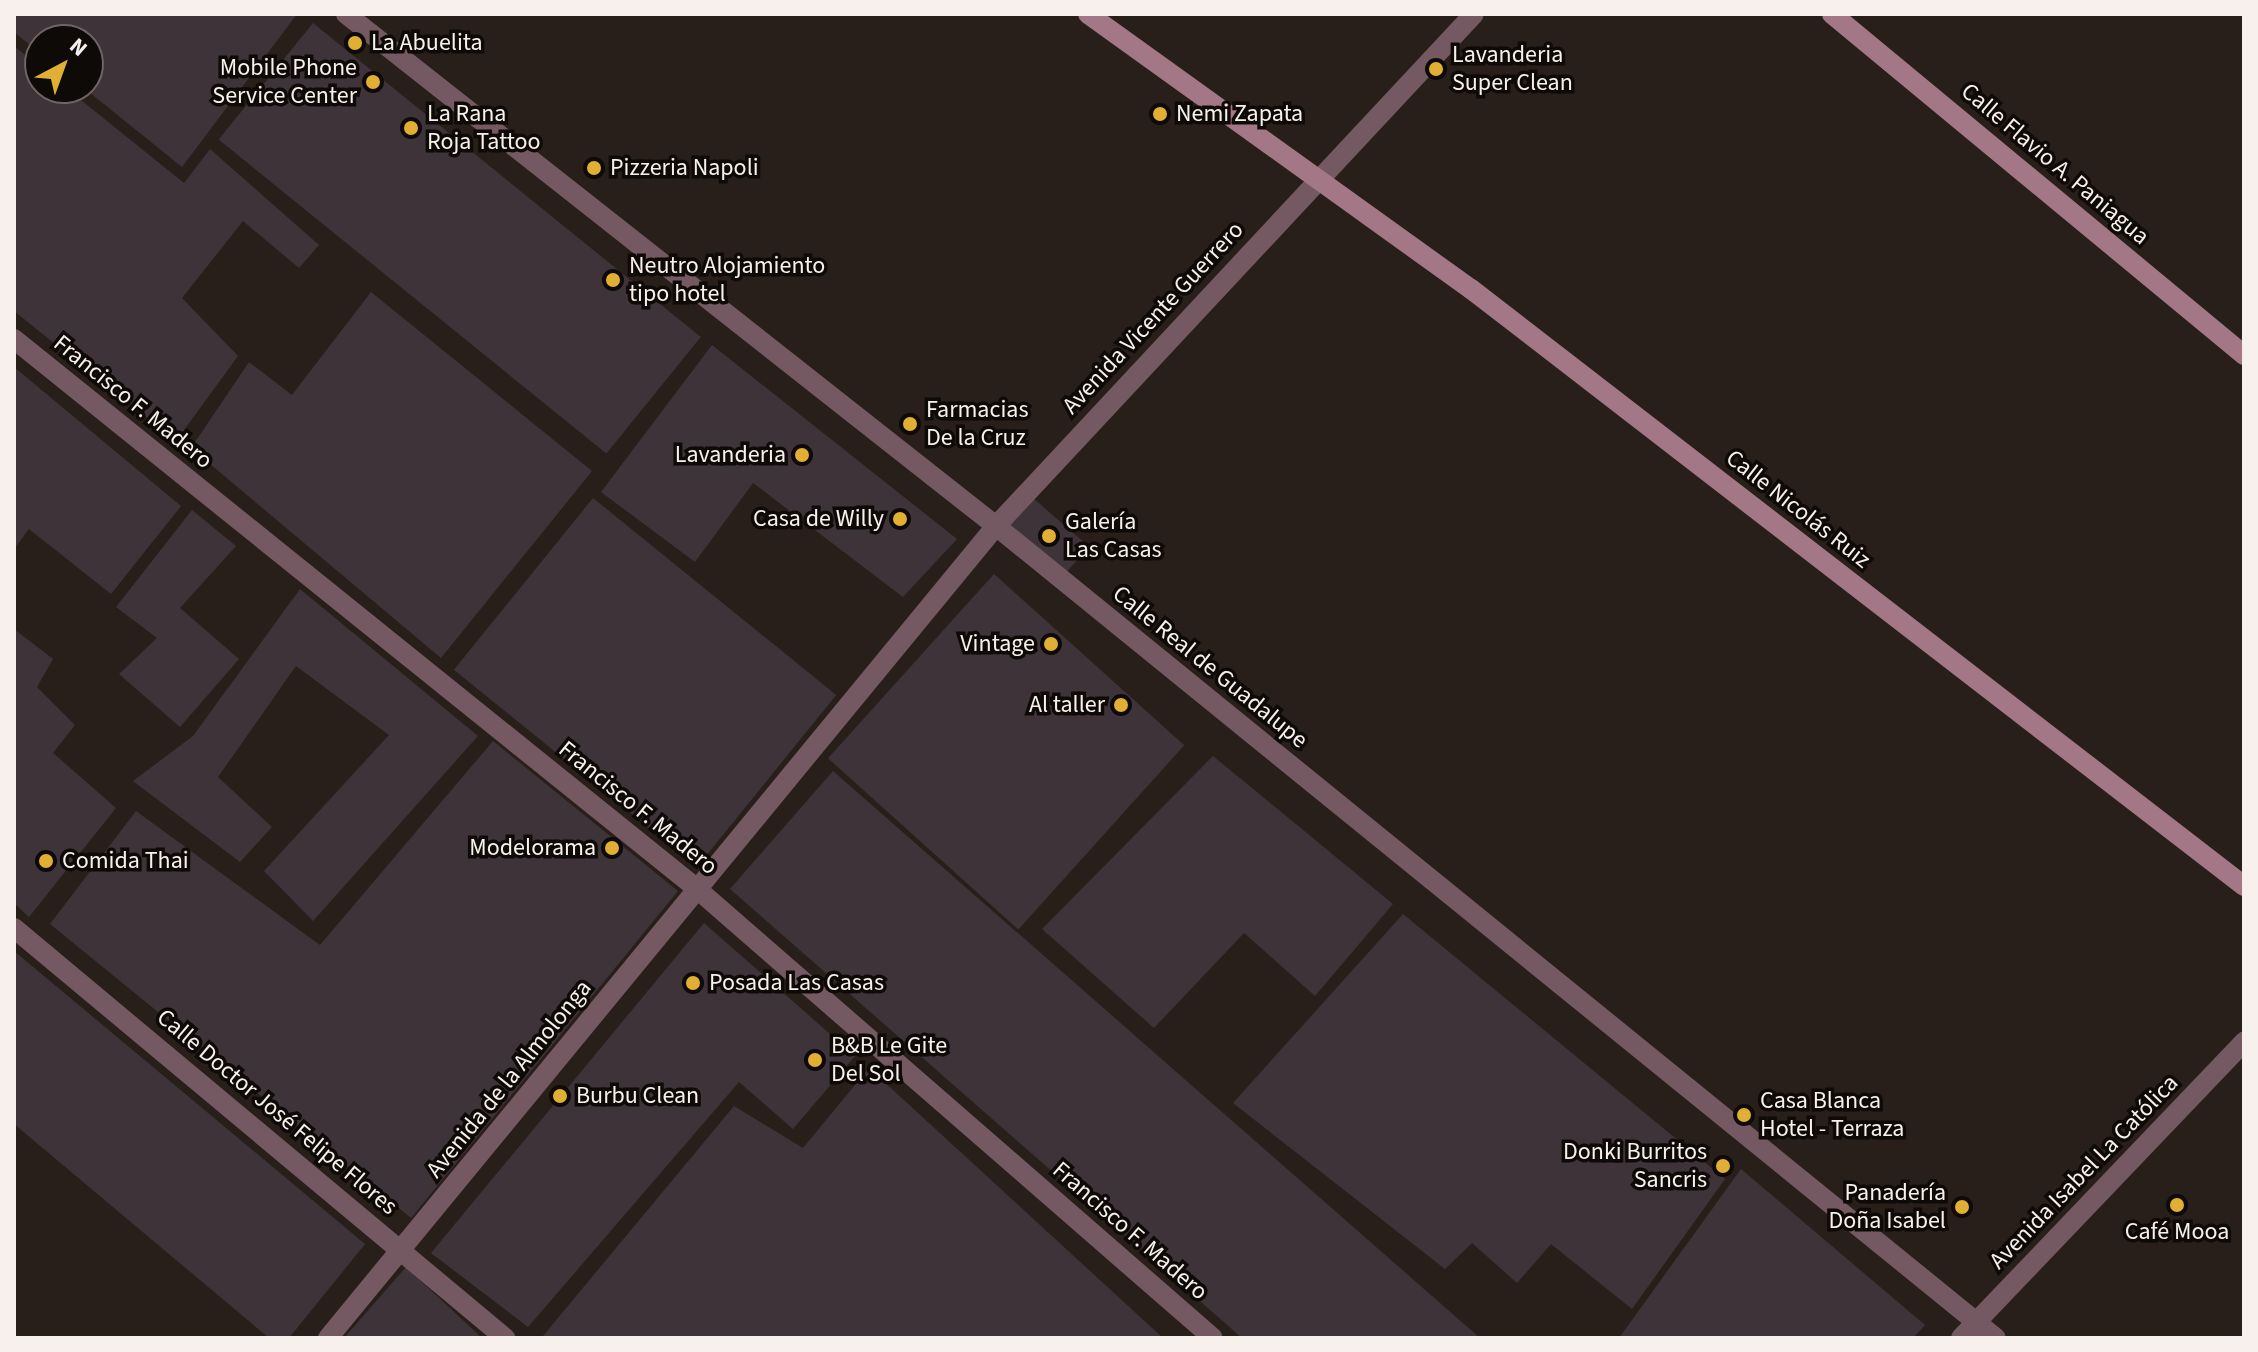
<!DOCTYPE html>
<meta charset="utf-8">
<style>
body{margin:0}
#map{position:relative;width:2258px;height:1352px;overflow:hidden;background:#291f1a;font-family:"Source Sans 3",sans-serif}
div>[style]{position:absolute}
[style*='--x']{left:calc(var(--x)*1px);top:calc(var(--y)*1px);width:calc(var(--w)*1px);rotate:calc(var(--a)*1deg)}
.building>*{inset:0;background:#3e3339;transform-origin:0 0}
.street>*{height:20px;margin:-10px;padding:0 10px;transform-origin:10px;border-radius:10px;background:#745962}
.secondary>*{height:20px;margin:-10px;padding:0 10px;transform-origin:10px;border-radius:10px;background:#a47787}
.dots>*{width:22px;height:22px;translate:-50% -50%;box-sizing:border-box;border:4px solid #0e0a08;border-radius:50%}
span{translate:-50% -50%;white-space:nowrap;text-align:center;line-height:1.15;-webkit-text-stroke:7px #0e0a08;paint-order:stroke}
.poi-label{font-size:24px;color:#f7f0ec}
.left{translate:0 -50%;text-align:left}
.right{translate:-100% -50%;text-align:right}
.street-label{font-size:24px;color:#f7f0ec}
.frame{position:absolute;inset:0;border:16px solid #f7f0ec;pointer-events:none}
.north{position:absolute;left:24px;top:24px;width:80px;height:80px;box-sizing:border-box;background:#0e0a08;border:2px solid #6b6663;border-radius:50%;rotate:41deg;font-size:22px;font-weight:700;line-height:32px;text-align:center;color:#f7f0ec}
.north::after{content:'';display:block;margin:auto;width:28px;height:36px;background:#e1af34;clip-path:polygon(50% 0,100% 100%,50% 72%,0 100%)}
</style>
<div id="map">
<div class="building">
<i style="clip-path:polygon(14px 14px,297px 14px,182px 167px,84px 88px,88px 40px,40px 40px,40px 53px,14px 32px)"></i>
<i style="left:313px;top:23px;width:499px;height:150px;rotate:39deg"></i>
<i style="clip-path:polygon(14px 46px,40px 67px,40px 88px,66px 88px,184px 183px,210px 149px,319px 245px,299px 268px,243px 221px,182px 298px,238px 356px,176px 441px,14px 311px)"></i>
<i style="clip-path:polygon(371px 292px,592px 471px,441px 658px,191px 448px,249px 362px,292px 395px)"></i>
<i style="clip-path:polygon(712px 345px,957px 539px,903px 597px,753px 483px,695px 562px,601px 492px)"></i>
<i style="clip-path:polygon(14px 367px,181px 506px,111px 594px,29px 529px,14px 549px)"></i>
<i style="left:593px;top:498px;width:313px;height:221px;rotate:39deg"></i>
<i style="left:1033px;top:498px;width:74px;height:37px;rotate:41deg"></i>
<i style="clip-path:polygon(192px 510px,236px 546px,180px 608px,239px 659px,180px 727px,119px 674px,157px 638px,116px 607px)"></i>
<i style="left:994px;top:574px;width:256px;height:248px;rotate:42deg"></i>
<i style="clip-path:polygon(300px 589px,478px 736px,313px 921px,264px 871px,389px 735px,296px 666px,218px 777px,272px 827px,240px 862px,133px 781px,193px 736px)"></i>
<i style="clip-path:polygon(14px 629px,53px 659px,37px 687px,75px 725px,53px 753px,116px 808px,29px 917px,14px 903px)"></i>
<i style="clip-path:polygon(493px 741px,678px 891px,411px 1218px,50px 924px,136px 811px,320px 945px)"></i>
<i style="clip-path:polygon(1213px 756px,1393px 904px,1315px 996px,1244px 933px,1154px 1028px,1042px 929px)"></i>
<i style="clip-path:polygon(833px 771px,1480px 1338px,1242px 1338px,730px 889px)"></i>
<i style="clip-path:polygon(1403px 914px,1725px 1179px,1632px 1309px,1551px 1244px,1517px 1283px,1472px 1243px,1445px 1269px,1233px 1103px)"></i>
<i style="clip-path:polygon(704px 923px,855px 1056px,793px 1129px,739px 1082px,528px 1327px,431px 1253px)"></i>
<i style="clip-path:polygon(14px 951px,365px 1244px,289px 1338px,269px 1338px,14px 1124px)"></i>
<i style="clip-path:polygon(869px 1068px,1163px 1338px,543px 1336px,734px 1106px,803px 1148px)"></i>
<i style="clip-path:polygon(1741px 1169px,1925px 1325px,1913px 1338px,1619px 1338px)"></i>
<i style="clip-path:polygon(406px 1267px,482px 1338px,344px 1338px)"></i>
</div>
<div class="street">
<i style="--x:346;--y:14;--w:827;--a:38.23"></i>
<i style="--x:996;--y:526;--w:1288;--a:39.08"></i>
<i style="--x:14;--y:339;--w:876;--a:38.83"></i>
<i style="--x:696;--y:888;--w:685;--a:41.04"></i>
<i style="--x:14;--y:928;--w:640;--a:39.86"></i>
<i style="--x:328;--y:1338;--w:1051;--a:-50.56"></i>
<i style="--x:996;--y:526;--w:700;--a:-46.97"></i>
<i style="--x:1961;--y:1338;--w:410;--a:-46.3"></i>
</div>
<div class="secondary">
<i style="--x:1088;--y:14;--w:472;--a:35.7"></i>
<i style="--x:1471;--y:289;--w:977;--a:37.68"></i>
<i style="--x:1832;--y:14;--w:535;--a:39.61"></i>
</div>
<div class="dots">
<i style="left:355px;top:43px;background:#e1af34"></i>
<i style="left:1436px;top:69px;background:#e1af34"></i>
<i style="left:373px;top:82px;background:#e1af34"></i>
<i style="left:1160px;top:114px;background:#e1af34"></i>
<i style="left:411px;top:128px;background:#e1af34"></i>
<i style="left:594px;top:168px;background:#e1af34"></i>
<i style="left:613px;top:280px;background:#e1af34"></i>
<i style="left:910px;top:424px;background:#e1af34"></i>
<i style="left:802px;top:455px;background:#e1af34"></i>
<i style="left:900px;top:519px;background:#e1af34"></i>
<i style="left:1049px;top:536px;background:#e1af34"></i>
<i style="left:1051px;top:644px;background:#e1af34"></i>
<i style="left:1121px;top:705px;background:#e1af34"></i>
<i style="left:612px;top:848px;background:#e1af34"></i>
<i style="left:46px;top:861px;background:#e1af34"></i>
<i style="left:693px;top:983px;background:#e1af34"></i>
<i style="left:815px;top:1060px;background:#e1af34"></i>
<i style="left:560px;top:1096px;background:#e1af34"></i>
<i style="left:1744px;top:1115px;background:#e1af34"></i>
<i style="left:1723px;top:1166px;background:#e1af34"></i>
<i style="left:2177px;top:1205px;background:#e1af34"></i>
<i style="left:1962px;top:1207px;background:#e1af34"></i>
</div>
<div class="poi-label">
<span class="left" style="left:371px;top:43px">La Abuelita</span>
<span class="left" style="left:1452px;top:69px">Lavanderia<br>Super Clean</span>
<span class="right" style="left:357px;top:82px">Mobile Phone<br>Service Center</span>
<span class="left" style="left:427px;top:128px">La Rana<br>Roja Tattoo</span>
<span class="left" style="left:1176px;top:114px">Nemi Zapata</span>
<span class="left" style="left:610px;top:168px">Pizzeria Napoli</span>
<span class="left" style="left:629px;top:280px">Neutro Alojamiento<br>tipo hotel</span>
<span class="left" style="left:926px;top:424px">Farmacias<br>De la Cruz</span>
<span class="right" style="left:786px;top:455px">Lavanderia</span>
<span class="right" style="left:884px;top:519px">Casa de Willy</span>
<span class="left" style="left:1065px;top:536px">Galería<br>Las Casas</span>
<span class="right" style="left:1035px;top:644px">Vintage</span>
<span class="right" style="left:1105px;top:705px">Al taller</span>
<span class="right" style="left:596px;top:848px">Modelorama</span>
<span class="left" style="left:62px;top:861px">Comida Thai</span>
<span class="left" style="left:709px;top:983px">Posada Las Casas</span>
<span class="left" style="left:831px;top:1060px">B&amp;B Le Gite<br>Del Sol</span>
<span class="left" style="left:576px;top:1096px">Burbu Clean</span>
<span class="left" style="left:1760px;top:1115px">Casa Blanca<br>Hotel - Terraza</span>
<span class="right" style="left:1707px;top:1166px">Donki Burritos<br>Sancris</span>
<span class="right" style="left:1946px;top:1207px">Panadería<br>Doña Isabel</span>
<span style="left:2177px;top:1232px">Café Mooa</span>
</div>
<div class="street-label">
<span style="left:2055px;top:164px;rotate:40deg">Calle Flavio A. Paniagua</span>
<span style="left:1153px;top:318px;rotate:-47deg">Avenida Vicente Guerrero</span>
<span style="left:133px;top:402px;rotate:39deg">Francisco F. Madero</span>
<span style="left:1798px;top:509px;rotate:38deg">Calle Nicolás Ruiz</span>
<span style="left:1210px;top:667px;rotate:39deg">Calle Real de Guadalupe</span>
<span style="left:638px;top:808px;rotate:39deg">Francisco F. Madero</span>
<span style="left:509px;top:1079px;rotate:-51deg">Avenida de la Almolonga</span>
<span style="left:277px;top:1112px;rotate:40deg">Calle Doctor José Felipe Flores</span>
<span style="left:2084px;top:1172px;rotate:-46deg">Avenida Isabel La Católica</span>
<span style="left:1130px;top:1231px;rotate:41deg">Francisco F. Madero</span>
</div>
<div class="frame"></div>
<div class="north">N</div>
</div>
